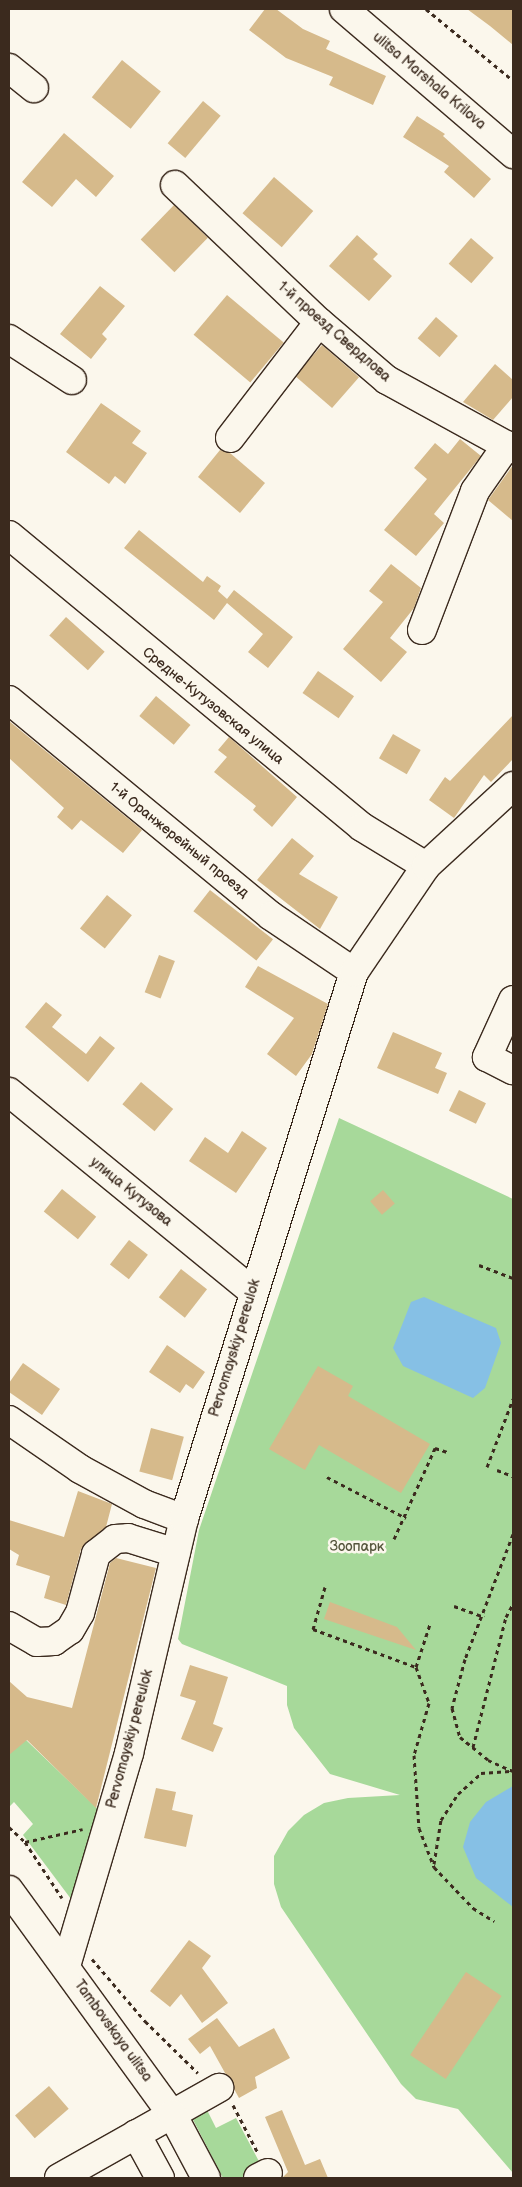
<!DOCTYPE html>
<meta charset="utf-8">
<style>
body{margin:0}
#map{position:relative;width:522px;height:2187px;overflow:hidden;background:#fbf7ec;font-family:"Balsamiq Sans",sans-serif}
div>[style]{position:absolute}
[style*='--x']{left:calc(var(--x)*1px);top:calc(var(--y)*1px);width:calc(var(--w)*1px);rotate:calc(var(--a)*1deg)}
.green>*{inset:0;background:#a7d99a}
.water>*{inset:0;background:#86c0e5}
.building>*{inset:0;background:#d6ba8b;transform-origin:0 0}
.path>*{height:3px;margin-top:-1.5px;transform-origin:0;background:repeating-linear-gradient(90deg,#3b2a1e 0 4px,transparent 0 8px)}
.roads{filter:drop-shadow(1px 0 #3b2a1e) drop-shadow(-1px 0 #3b2a1e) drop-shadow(0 1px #3b2a1e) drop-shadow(0 -1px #3b2a1e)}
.minor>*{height:28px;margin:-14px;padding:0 14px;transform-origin:14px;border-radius:14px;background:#fbf7ec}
.major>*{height:28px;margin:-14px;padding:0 14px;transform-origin:14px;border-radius:14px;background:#fbf7ec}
span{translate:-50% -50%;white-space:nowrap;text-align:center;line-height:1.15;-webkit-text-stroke:5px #fbf7ec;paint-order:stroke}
.street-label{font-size:14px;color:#3b2a1e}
.park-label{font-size:14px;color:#56563d}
.frame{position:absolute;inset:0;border:10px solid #3b2a1e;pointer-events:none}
</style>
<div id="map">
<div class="green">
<i style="clip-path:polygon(339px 1118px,513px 1199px,513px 2173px,458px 2109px,416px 2099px,401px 2084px,281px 1907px,274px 1884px,274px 1856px,288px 1831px,304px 1815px,324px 1803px,348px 1798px,400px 1795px,330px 1774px,294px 1728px,287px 1705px,287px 1686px,182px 1644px,178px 1639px,199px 1530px)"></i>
<i style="clip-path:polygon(25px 1739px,100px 1811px,71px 1899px,23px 1835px,33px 1824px,14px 1802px,9px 1807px,9px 1751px)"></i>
<i style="clip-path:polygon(203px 2102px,216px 2128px,236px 2118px,262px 2167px,241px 2178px,223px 2178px,188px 2110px)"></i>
</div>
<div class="water">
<i style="clip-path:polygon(424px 1297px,496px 1328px,501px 1343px,485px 1388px,473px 1398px,403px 1366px,393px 1348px,411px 1302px)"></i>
<i style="clip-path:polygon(513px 1786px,513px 1907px,476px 1878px,463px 1847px,470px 1822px,486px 1802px)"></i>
</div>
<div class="building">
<i style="clip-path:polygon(265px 9px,276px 9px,303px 29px,330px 41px,326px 49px,386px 76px,373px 105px,329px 85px,333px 77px,286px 58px,249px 30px)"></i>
<i style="clip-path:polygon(467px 9px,513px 9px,513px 45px,490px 26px)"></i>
<i style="left:122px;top:60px;width:50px;height:48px;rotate:39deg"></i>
<i style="left:203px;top:101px;width:23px;height:55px;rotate:40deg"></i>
<i style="clip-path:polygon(417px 116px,445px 134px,443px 136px,491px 179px,474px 198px,444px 172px,449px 166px,403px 137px)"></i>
<i style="clip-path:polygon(64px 133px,114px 176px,96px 197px,76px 179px,52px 207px,22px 182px)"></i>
<i style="left:274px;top:177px;width:52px;height:48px;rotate:41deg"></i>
<i style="left:174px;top:205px;width:47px;height:48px;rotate:44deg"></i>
<i style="clip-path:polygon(357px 235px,378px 254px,373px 259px,392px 276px,369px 301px,329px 266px)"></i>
<i style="left:471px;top:238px;width:30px;height:34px;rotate:41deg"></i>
<i style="clip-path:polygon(100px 286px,125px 306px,102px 334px,107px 339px,91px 359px,60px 334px)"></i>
<i style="left:227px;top:295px;width:74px;height:52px;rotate:40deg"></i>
<i style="left:436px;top:317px;width:29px;height:28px;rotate:41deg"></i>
<i style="left:322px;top:345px;width:49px;height:41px;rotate:41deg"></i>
<i style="clip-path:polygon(495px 364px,513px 380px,513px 397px,493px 420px,463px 402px)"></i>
<i style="clip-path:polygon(101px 403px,141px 431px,132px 443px,147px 453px,125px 484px,115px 476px,109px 484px,66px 452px)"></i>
<i style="clip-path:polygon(460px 439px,481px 456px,434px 514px,444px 523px,416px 556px,384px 530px,427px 479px,414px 468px,435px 443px,448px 454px)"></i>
<i style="clip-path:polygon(220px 450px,230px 453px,265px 483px,240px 513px,198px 477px)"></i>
<i style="clip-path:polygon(513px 465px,513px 521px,488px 500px)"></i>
<i style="clip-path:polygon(139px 530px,203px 582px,207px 576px,221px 586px,218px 591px,227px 599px,234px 590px,293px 637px,268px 668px,248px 652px,263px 634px,227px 603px,214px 620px,124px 548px)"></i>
<i style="clip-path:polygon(391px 564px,421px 588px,414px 608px,390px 638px,407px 652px,381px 682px,343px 649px,383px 602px,369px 591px)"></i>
<i style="left:66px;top:617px;width:52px;height:25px;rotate:42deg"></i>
<i style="left:318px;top:671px;width:44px;height:27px;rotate:35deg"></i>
<i style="left:156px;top:696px;width:45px;height:26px;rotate:40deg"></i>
<i style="clip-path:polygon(513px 715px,513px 759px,491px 782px,484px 775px,454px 818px,429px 800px,445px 777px,450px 781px)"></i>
<i style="clip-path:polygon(9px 721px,142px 830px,123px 853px,81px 820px,72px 830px,57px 817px,64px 808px,9px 758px)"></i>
<i style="left:393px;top:734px;width:32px;height:28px;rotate:30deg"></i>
<i style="clip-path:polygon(229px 737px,297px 797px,272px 827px,253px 810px,256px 806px,214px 772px,227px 757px,218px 750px)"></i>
<i style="clip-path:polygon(292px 838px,314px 856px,299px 874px,338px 897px,320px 929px,257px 880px)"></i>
<i style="left:210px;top:890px;width:80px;height:27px;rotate:38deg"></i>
<i style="left:107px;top:895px;width:32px;height:43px;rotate:39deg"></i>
<i style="left:159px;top:955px;width:17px;height:40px;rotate:21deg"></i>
<i style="clip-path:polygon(258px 966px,328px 1004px,312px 1054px,296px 1076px,267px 1054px,294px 1018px,245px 987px)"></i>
<i style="clip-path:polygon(46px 1002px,62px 1015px,52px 1027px,86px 1054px,100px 1036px,115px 1048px,88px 1082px,25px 1027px)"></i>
<i style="clip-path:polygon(393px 1032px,442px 1053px,435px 1068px,447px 1073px,438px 1094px,377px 1068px)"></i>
<i style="left:141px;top:1082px;width:42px;height:29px;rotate:40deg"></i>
<i style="left:459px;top:1090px;width:30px;height:23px;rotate:26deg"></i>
<i style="clip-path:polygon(242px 1131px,267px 1148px,236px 1193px,189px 1161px,205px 1137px,228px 1153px)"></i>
<i style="left:62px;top:1189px;width:44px;height:29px;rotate:39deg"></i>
<i style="left:383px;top:1190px;width:18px;height:17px;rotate:49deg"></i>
<i style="left:129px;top:1240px;width:24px;height:31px;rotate:38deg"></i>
<i style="left:181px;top:1269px;width:33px;height:36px;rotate:38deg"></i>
<i style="clip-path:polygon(167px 1345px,205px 1372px,193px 1389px,186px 1384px,180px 1393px,149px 1372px)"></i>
<i style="clip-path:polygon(23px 1363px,60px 1389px,42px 1415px,9px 1392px,9px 1383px)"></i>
<i style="clip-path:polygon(318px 1366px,353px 1386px,348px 1396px,430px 1444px,401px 1493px,319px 1445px,305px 1470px,269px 1449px)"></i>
<i style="left:151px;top:1428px;width:34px;height:45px;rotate:15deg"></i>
<i style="clip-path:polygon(78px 1491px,112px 1504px,106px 1527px,81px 1549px,66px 1605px,44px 1598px,50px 1576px,16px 1565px,19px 1555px,9px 1549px,9px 1520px,64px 1537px)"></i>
<i style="clip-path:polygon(116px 1558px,156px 1568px,96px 1808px,27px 1740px,9px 1755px,9px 1681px,27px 1697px,72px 1708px,110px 1563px)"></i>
<i style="clip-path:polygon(330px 1602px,397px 1627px,416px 1650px,324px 1619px)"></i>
<i style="clip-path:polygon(190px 1665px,228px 1677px,213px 1724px,223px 1728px,213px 1752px,181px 1739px,196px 1701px,180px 1696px)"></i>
<i style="clip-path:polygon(156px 1788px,176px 1792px,172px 1810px,193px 1815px,186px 1847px,144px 1838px)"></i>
<i style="clip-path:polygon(189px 1940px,211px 1956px,202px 1968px,228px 2003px,202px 2023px,181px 1994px,170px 2007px,150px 1991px)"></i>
<i style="left:466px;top:1972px;width:43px;height:100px;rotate:34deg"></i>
<i style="clip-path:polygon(217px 2018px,239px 2047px,274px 2028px,290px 2058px,255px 2077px,257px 2088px,239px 2098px,210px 2046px,200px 2054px,188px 2039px)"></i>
<i style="left:49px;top:2086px;width:30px;height:45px;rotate:49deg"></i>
<i style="clip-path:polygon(282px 2110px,305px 2165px,320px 2159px,328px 2178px,282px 2178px,288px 2172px,265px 2117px)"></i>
</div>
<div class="path">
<i style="--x:426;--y:9;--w:109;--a:39.4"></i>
<i style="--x:479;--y:1265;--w:36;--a:21"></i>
<i style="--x:487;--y:1467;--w:73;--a:-69.1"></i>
<i style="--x:497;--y:1470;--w:17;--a:21"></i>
<i style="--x:327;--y:1477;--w:89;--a:27.4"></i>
<i style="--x:513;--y:1534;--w:134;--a:111"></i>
<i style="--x:465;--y:1659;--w:51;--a:104.9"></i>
<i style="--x:452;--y:1708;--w:30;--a:75"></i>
<i style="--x:460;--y:1737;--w:36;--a:39"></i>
<i style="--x:488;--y:1760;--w:27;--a:24"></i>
<i style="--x:394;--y:1539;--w:100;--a:-65.7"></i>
<i style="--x:435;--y:1448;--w:13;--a:18"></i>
<i style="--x:325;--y:1587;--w:44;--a:105.9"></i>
<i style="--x:313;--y:1629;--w:110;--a:20.3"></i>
<i style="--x:416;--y:1667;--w:38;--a:70"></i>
<i style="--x:429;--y:1703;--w:54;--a:106.1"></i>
<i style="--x:414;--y:1755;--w:73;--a:86.1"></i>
<i style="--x:419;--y:1828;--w:42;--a:69"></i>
<i style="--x:434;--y:1867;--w:57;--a:46.4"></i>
<i style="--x:473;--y:1908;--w:25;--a:32"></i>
<i style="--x:454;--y:1606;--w:32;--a:20"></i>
<i style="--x:416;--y:1667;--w:45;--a:-72"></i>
<i style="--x:473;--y:1747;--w:134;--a:-75.8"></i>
<i style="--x:506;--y:1617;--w:15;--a:-62"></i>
<i style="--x:9;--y:1827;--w:22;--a:43"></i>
<i style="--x:25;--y:1842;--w:67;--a:56.5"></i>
<i style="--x:25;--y:1842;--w:59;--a:-12.6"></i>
<i style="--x:434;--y:1864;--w:45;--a:-81"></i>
<i style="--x:441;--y:1820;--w:31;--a:-57"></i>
<i style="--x:458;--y:1794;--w:31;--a:-42"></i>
<i style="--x:481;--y:1773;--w:31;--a:-4"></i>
<i style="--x:92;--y:1959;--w:82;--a:49.5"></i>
<i style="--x:145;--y:2021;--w:74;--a:44.5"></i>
<i style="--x:233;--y:2105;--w:54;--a:62.5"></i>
</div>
<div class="roads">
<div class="minor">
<i style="--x:344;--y:9;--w:223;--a:40.6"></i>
<i style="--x:9;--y:68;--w:32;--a:39"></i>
<i style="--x:175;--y:185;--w:199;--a:43.6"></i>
<i style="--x:319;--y:322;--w:89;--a:40.5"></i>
<i style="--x:387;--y:380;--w:144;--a:28.7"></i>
<i style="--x:9;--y:339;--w:75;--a:33.1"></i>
<i style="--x:230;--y:438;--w:146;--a:-52.5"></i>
<i style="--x:9;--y:535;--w:458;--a:39.6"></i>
<i style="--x:362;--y:827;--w:75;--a:31.4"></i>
<i style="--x:422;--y:630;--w:149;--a:-69.1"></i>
<i style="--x:475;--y:491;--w:56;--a:-55.2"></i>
<i style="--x:9;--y:700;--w:340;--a:39.5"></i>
<i style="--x:271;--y:916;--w:100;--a:34"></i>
<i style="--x:513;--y:1000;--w:63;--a:114.5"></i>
<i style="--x:487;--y:1057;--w:29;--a:27"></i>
<i style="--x:9;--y:1092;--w:314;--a:39.3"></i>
<i style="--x:9;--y:1420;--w:86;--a:34.6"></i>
<i style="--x:80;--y:1469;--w:73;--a:28.7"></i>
<i style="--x:144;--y:1504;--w:43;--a:20.6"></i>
<i style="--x:9;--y:1626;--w:32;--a:30"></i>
<i style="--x:37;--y:1642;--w:17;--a:-3"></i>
<i style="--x:54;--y:1641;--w:19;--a:-35"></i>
<i style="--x:70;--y:1630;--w:20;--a:-60"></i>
<i style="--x:80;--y:1613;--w:61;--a:-74.8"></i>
<i style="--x:96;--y:1554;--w:24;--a:-38"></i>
<i style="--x:115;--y:1539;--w:13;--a:-4"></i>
<i style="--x:128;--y:1538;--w:50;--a:17.4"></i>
<i style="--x:66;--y:1966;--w:222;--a:-73.5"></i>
<i style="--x:129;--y:1753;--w:240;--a:-76.8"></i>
<i style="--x:184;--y:1519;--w:573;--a:-72.74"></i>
<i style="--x:354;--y:972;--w:128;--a:-55.8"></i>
<i style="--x:426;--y:866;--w:118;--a:-42.6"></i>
<i style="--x:136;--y:2134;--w:50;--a:61.4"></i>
<i style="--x:59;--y:2178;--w:184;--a:-29.4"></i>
<i style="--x:258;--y:2178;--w:11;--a:-27"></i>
</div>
<div class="major">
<i style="--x:9;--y:1890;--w:277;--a:54"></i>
<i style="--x:172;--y:2114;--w:72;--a:62"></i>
</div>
</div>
<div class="street-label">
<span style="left:429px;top:81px;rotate:40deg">ulitsa Marshala Krilova</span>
<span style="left:334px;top:332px;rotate:41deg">1-й проезд Свердлова</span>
<span style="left:213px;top:706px;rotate:39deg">Средне-Кутузовская улица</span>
<span style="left:179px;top:840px;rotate:39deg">1-й Оранжерейный проезд</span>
<span style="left:131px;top:1192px;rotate:39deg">улица Кутузова</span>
<span style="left:235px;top:1348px;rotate:-73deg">Pervomayskiy pereulok</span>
<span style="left:130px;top:1739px;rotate:-75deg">Pervomayskiy pereulok</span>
<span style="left:113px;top:2031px;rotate:54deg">Tambovskaya ulitsa</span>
</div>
<div class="park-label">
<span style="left:357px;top:1547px">Зоопарк</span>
</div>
<div class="frame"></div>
</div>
